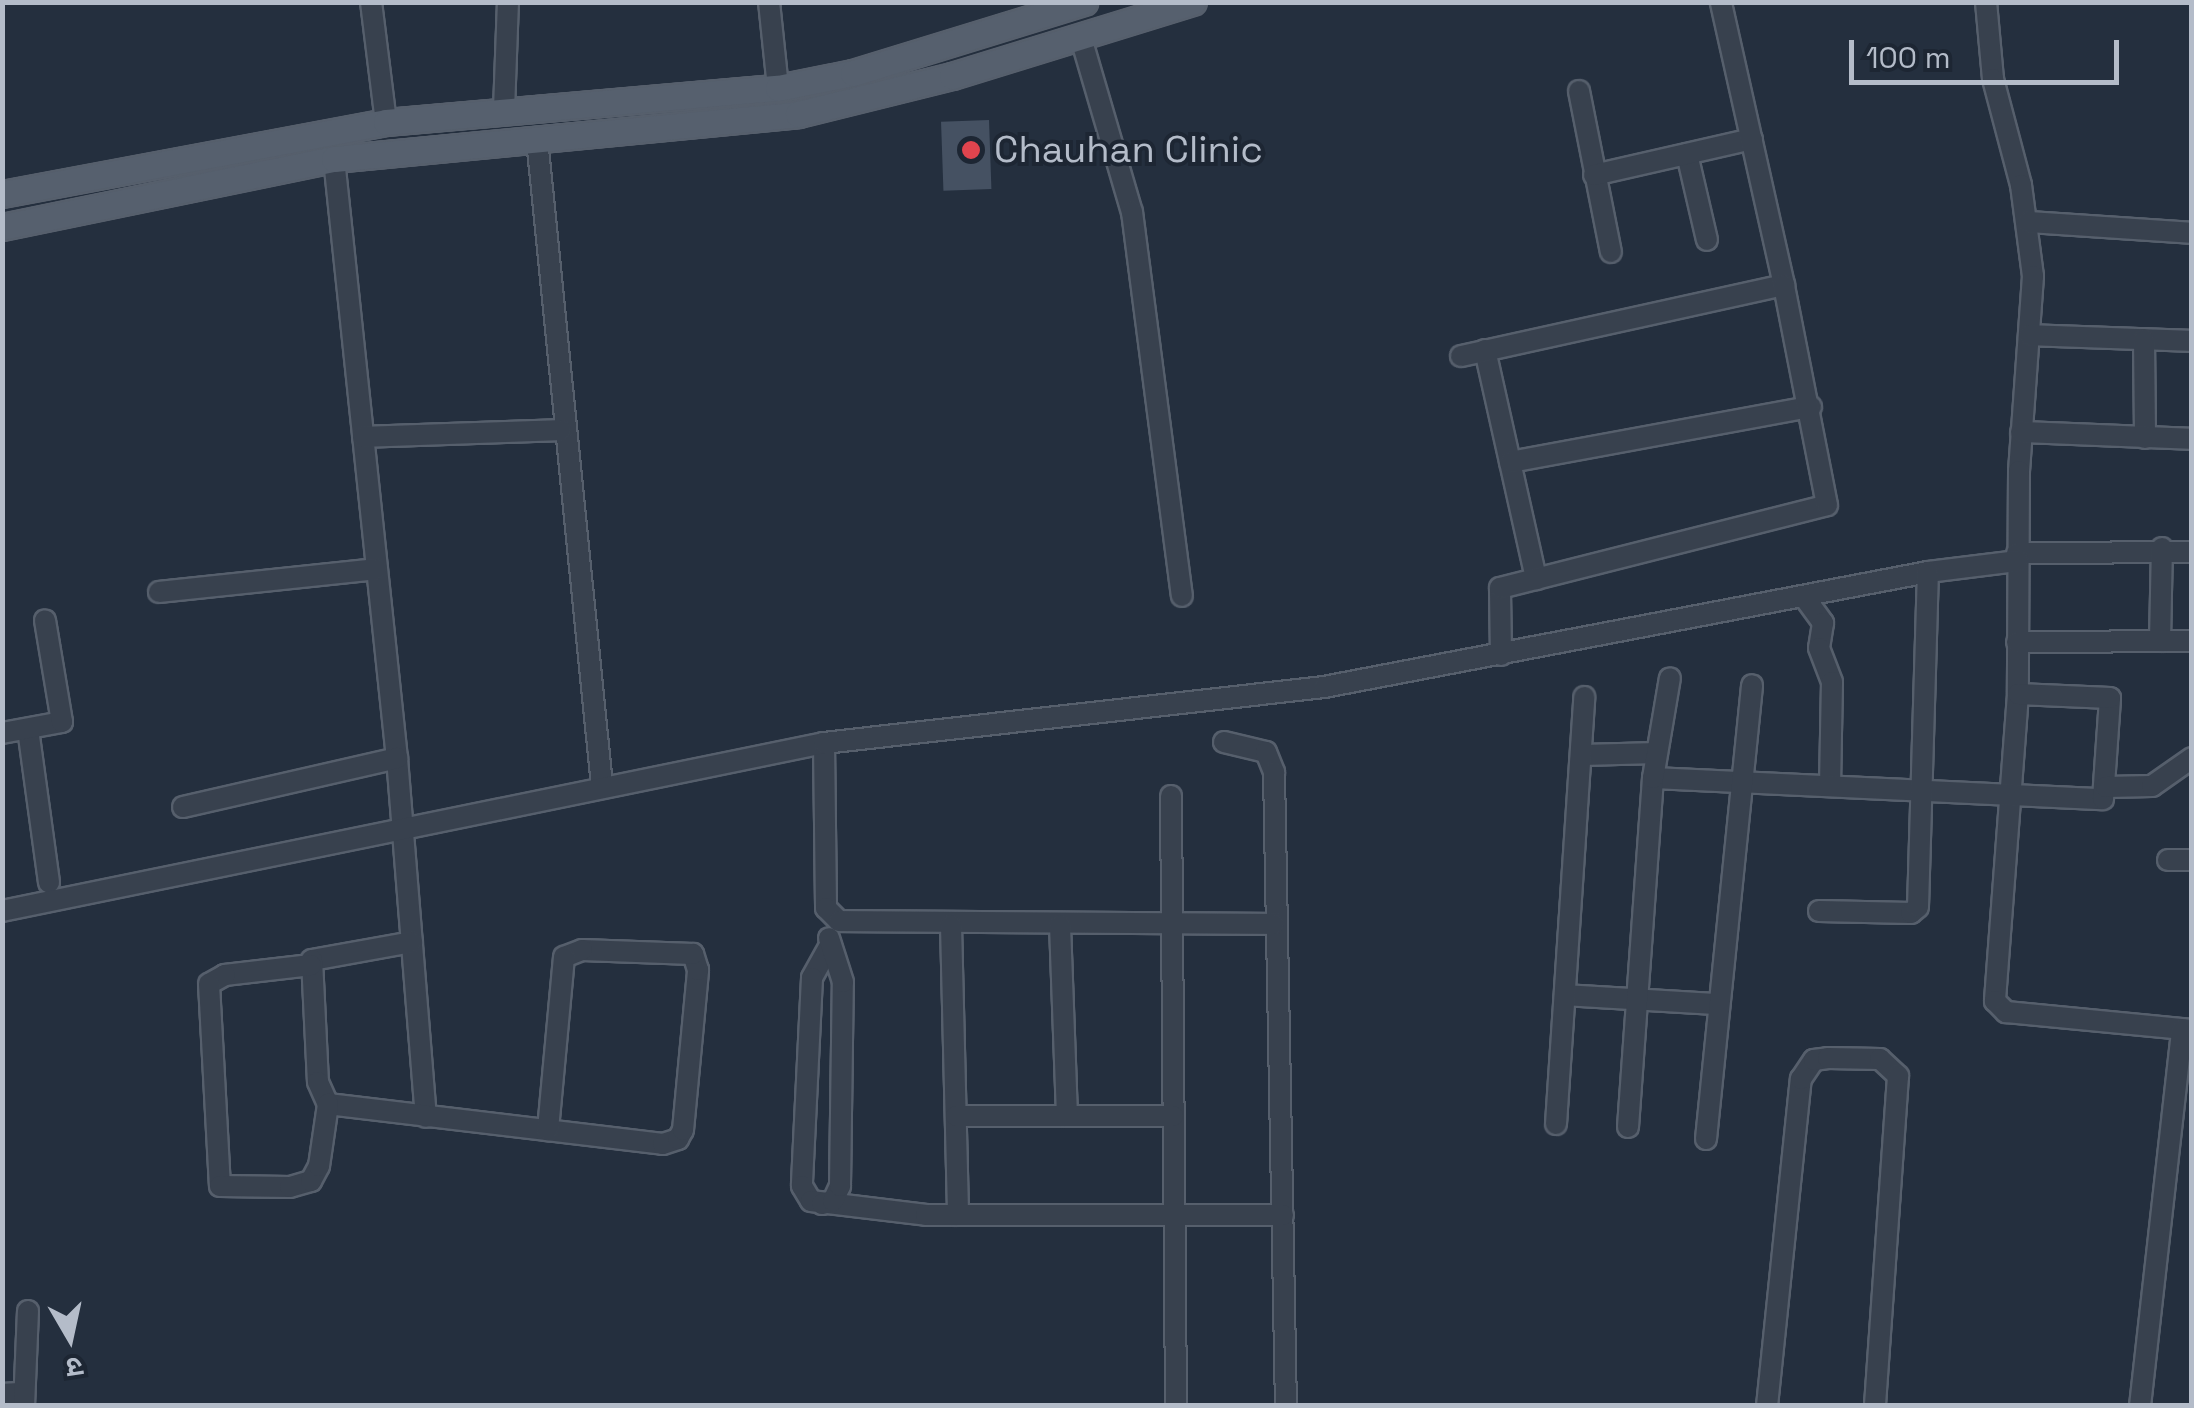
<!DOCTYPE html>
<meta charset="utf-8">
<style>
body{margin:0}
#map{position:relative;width:2194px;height:1408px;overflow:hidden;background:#242f3e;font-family:"Space Grotesk","Noto Sans Devanagari",sans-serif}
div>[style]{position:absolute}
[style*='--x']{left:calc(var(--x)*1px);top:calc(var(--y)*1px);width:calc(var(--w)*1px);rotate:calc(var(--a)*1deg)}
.building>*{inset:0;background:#455162;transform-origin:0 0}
.roads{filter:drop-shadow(2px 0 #565f6c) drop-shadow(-2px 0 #565f6c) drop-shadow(0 2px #565f6c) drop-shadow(0 -2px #565f6c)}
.minor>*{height:20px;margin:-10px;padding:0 10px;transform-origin:10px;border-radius:10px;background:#38414e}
.major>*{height:25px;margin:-12.5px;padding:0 12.5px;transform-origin:12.5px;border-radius:12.5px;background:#56606e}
.dots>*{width:28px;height:28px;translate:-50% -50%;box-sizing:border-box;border:5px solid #1d2633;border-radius:50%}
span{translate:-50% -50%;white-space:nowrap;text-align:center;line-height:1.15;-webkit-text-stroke:8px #1d2633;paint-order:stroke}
.poi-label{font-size:38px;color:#b4bcc9}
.left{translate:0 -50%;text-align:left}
.frame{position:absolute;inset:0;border:5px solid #b4bcc9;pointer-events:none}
.north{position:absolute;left:20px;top:1288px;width:100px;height:100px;-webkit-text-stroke:8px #1d2633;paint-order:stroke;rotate:171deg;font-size:28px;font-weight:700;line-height:40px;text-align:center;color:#b4bcc9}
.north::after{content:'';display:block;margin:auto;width:35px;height:45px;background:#b4bcc9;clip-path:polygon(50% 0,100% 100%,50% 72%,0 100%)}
.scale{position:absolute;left:1849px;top:40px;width:270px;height:45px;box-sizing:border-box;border:5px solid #b4bcc9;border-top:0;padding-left:12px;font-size:30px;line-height:35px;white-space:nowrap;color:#b4bcc9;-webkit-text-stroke:8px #1d2633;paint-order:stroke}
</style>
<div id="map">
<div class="building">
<i style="left:989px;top:120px;width:69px;height:48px;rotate:88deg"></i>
</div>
<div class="roads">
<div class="minor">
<i style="--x:371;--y:2;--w:121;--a:82.9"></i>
<i style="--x:769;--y:2;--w:86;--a:84"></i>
<i style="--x:1986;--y:2;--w:77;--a:84.8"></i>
<i style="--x:1993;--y:79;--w:110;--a:75.2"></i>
<i style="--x:2021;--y:185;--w:92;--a:82.5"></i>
<i style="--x:2033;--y:276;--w:196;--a:94.1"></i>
<i style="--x:2019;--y:471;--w:223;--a:90.3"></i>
<i style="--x:2018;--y:694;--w:308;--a:94.3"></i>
<i style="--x:1995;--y:1001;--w:16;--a:45"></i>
<i style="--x:2006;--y:1012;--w:187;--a:5.5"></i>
<i style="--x:1081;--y:38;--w:181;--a:73.7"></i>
<i style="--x:1132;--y:212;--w:387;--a:82.6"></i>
<i style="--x:1579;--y:91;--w:164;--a:78.8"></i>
<i style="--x:504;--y:110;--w:108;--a:-87.9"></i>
<i style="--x:537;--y:139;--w:650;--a:84.26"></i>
<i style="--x:1687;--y:154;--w:88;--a:76.9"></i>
<i style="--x:334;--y:159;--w:602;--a:84"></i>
<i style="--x:397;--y:758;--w:360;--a:85.4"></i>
<i style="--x:1594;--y:175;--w:162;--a:-12.8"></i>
<i style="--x:2028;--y:222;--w:164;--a:3.8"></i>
<i style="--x:2029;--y:335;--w:163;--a:2.1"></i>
<i style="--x:2144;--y:339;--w:99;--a:89.4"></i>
<i style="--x:1485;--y:350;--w:235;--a:77.4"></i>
<i style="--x:1461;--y:356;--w:331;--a:-12.4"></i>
<i style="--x:1784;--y:285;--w:290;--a:-102.6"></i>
<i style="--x:2021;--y:432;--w:171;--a:2.3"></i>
<i style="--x:363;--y:437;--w:198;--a:-2"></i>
<i style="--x:1510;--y:462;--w:306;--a:-10.4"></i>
<i style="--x:2017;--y:553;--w:175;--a:-0.3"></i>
<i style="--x:159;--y:592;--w:219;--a:-6"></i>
<i style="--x:1805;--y:598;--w:31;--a:54"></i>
<i style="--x:1823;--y:623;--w:25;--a:99"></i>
<i style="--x:1819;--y:648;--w:36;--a:69"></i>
<i style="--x:1832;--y:682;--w:103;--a:91.1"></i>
<i style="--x:2160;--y:641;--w:93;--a:-88.8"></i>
<i style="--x:2017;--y:642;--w:175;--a:-0.3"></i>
<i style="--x:1501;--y:655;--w:67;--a:-90.9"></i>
<i style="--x:1500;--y:588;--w:337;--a:-14.2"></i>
<i style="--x:1827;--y:505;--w:224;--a:-101.1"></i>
<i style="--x:28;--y:729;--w:155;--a:82.2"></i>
<i style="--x:2;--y:733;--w:61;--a:-10.4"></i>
<i style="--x:62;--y:722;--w:103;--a:-99.5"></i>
<i style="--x:1224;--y:742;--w:43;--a:13.4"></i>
<i style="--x:1266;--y:752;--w:22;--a:68"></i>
<i style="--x:1274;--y:772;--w:634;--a:88.92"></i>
<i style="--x:824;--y:743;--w:165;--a:89.3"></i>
<i style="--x:826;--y:908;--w:18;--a:45"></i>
<i style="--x:839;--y:921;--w:435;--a:0.4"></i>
<i style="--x:1583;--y:755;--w:73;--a:-1.6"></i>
<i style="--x:1653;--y:778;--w:450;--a:2.7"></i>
<i style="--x:2103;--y:799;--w:101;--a:-86"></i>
<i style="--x:2110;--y:698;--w:92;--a:-177.5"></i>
<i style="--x:2106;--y:787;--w:46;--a:-1.2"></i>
<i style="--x:2152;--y:786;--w:49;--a:-35"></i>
<i style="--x:1171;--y:796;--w:610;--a:89.53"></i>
<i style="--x:183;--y:807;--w:220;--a:-12.9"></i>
<i style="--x:2168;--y:860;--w:24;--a:0"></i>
<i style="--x:2;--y:911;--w:839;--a:-11.55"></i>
<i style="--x:824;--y:743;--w:503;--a:-6.39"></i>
<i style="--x:1324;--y:687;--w:615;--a:-10.78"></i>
<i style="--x:1928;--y:572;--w:91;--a:-7"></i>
<i style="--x:1819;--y:911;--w:92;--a:1.2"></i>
<i style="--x:1911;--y:913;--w:9;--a:-41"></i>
<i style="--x:1918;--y:907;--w:335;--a:-88.3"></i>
<i style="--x:951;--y:925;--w:290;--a:88.6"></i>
<i style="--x:1060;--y:925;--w:191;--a:87.9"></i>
<i style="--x:412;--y:942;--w:102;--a:169.8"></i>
<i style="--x:312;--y:960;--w:122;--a:87.2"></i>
<i style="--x:318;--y:1082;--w:24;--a:66"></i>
<i style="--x:328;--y:1104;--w:337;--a:6.8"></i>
<i style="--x:663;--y:1144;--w:16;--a:-18"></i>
<i style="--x:678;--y:1139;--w:10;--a:-61"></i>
<i style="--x:683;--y:1130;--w:161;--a:-84.6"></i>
<i style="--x:698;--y:970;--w:17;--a:-107"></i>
<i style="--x:693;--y:954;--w:111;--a:-177.9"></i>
<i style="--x:582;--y:950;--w:19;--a:159"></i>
<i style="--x:564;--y:957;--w:174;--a:95.3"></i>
<i style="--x:829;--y:947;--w:35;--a:119"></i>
<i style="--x:812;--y:978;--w:208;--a:92.8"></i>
<i style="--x:802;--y:1186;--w:17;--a:59"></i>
<i style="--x:811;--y:1201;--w:116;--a:6.9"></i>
<i style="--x:926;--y:1215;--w:357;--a:0"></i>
<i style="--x:311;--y:965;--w:87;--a:173.4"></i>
<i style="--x:225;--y:975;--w:18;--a:151"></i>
<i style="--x:209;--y:984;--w:202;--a:86.9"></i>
<i style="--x:220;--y:1186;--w:70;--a:0.8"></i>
<i style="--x:290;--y:1187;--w:22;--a:-16"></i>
<i style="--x:311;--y:1181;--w:17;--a:-62"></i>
<i style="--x:319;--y:1166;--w:63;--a:-81.7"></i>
<i style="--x:1565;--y:995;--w:153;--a:3.4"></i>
<i style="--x:956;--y:1116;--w:217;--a:0"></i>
<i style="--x:1556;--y:1124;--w:428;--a:-86.2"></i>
<i style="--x:1628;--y:1127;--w:350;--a:-85.9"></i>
<i style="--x:1653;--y:778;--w:101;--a:-80.4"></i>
<i style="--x:1706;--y:1139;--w:456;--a:-84.2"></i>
<i style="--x:822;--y:1204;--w:11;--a:-15"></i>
<i style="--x:833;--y:1201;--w:17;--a:-65"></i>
<i style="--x:840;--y:1186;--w:204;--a:-89.2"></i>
<i style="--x:843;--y:982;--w:46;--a:-107.7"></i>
<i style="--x:2;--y:1394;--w:22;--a:-3"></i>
<i style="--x:24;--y:1406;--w:95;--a:-87.6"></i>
<i style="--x:1767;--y:1406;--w:329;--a:-84.1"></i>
<i style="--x:1801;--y:1079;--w:23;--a:-56"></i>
<i style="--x:1814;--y:1060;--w:14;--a:-8"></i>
<i style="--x:1828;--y:1058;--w:52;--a:1.1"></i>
<i style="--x:1880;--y:1059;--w:25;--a:43"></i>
<i style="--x:1898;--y:1076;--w:331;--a:94"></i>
<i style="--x:2140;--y:1406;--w:379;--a:-83.6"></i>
</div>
<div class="major">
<i style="--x:2;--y:194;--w:391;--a:-10.6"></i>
<i style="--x:386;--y:122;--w:393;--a:-5"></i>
<i style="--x:778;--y:88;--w:76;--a:-11.3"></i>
<i style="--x:853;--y:73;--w:242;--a:-17.1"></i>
<i style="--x:2;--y:227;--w:339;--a:-11.6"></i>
<i style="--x:334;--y:159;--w:466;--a:-5.5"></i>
<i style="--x:798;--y:114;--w:159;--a:-13.9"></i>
<i style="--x:952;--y:76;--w:252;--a:-17.1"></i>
</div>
</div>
<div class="dots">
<i style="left:971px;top:150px;background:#e0444e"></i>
</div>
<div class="poi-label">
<span class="left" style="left:994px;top:150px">Chauhan Clinic</span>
</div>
<div class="frame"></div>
<div class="north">उ</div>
<div class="scale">100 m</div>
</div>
